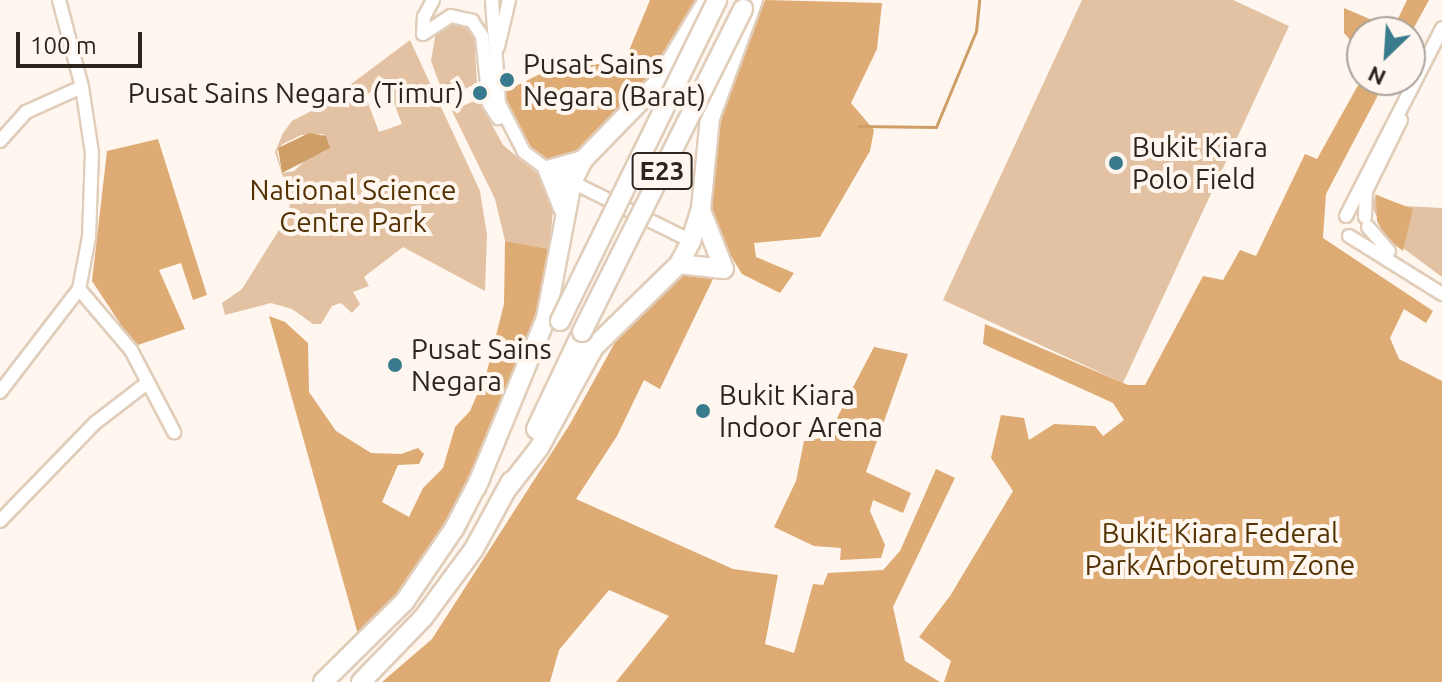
<!DOCTYPE html>
<style>
body{margin:0}
#map{position:relative;width:1442px;height:682px;overflow:hidden;background:#fff7ef;font-family:Ubuntu,sans-serif}
div>[style]{position:absolute}
[style*='--x']{left:calc(var(--x)*1px);top:calc(var(--y)*1px);width:calc(var(--w)*1px);rotate:calc(var(--a)*1deg)}
.green>*{inset:0;background:#e2c2a2}
.forest>*{inset:0;background:#deab74}
.water>*{inset:0;background:#cf9e67}
.stream>*{height:3px;margin:-1.5px;padding:0 1.5px;transform-origin:1.5px;border-radius:1.5px;background:#cf9e67}
.roads{filter:drop-shadow(2px 0 #e0cdba) drop-shadow(-2px 0 #e0cdba) drop-shadow(0 2px #e0cdba) drop-shadow(0 -2px #e0cdba)}
.minor>*{height:12px;margin:-6px;padding:0 6px;transform-origin:6px;border-radius:6px;background:#fff}
.highway>*{height:18px;margin:-9px;padding:0 9px;transform-origin:9px;border-radius:9px;background:#fff}
.bridges{filter:drop-shadow(2px 0 #e0cdba) drop-shadow(-2px 0 #e0cdba) drop-shadow(0 2px #e0cdba) drop-shadow(0 -2px #e0cdba)}
.highway-bridge>*{height:18px;margin:-9px;padding:0 9px;transform-origin:9px;border-radius:9px;background:#fff}
.dots>*{width:22px;height:22px;translate:-50% -50%;box-sizing:border-box;border:4px solid #fff7ef;border-radius:50%}
span{translate:-50% -50%;white-space:nowrap;text-align:center;line-height:1.15;-webkit-text-stroke:8px #fff7ef;paint-order:stroke}
.shield-label span{padding:2px 6px;background:#fff7ef;border:2px solid;border-radius:6px;-webkit-text-stroke-width:0}
.shield-label{font-size:26px;color:#2c251e;font-weight:700}
.poi-label{font-size:28px;color:#2c251e}
.left{translate:0 -50%;text-align:left}
.right{translate:-100% -50%;text-align:right}
.park-label{font-size:28px;color:#533204}
.north{position:absolute;left:1346px;top:16px;width:80px;height:80px;box-sizing:border-box;background:#fff7ef;border:2px solid #aba39b;border-radius:50%;rotate:205deg;font-size:22px;font-weight:700;line-height:32px;text-align:center;color:#2c251e}
.north::after{content:'';display:block;margin:auto;width:28px;height:36px;background:#397b8d;clip-path:polygon(50% 0,100% 100%,50% 72%,0 100%)}
.scale{position:absolute;left:16px;top:32px;width:126px;height:36px;box-sizing:border-box;border:4px solid #2c251e;border-top:0;padding-left:10px;font-size:24px;line-height:28px;white-space:nowrap;color:#2c251e;-webkit-text-stroke:6px #fff7ef;paint-order:stroke}
</style>
<div id="map">
<div class="green">
<i style="clip-path:polygon(1082px 0,1233px 0,1289px 26px,1123px 383px,943px 300px)"></i>
<i style="clip-path:polygon(453px 21px,466px 21px,474px 34px,477px 83px,445px 99px,431px 61px,436px 31px)"></i>
<i style="clip-path:polygon(evenodd,410px 40px,480px 191px,487px 235px,485px 291px,403px 247px,364px 277px,369px 286px,353px 292px,360px 304px,352px 313px,341px 303px,332px 306px,321px 324px,313px 324px,292px 309px,271px 303px,225px 315px,222px 303px,242px 289px,289px 214px,290px 199px,275px 152px,283px 133px,292px 121px,323px 105px,410px 40px,387px 85px,402px 124px,379px 132px,365px 95px,387px 85px,410px 40px,323px 134px,324px 152px,313px 153px,294px 171px,282px 173px,277px 151px,283px 144px,301px 135px,323px 134px)"></i>
<i style="clip-path:polygon(478px 99px,503px 145px,544px 179px,554px 202px,549px 249px,505px 241px,495px 199px,452px 111px)"></i>
<i style="clip-path:polygon(1375px 194px,1403px 206px,1442px 208px,1442px 277px,1384px 234px,1373px 208px)"></i>
</div>
<div class="forest">
<i style="clip-path:polygon(650px 0,700px 0,638px 99px,576px 154px,549px 160px,525px 148px,509px 122px,504px 92px,544px 72px,625px 60px)"></i>
<i style="clip-path:polygon(765px 0,882px 3px,877px 49px,851px 103px,874px 130px,870px 151px,820px 237px,754px 243px,756px 257px,794px 273px,780px 293px,742px 274px,715px 230px,710px 202px,721px 120px)"></i>
<i style="clip-path:polygon(1407px 0,1429px 0,1410px 35px,1362px 32px,1362px 54px,1344px 33px,1344px 8px,1393px 29px)"></i>
<i style="clip-path:polygon(1362px 78px,1386px 80px,1326px 194px,1323px 238px,1433px 311px,1426px 323px,1404px 309px,1390px 338px,1399px 359px,1442px 381px,1442px 682px,944px 682px,951px 661px,919px 637px,950px 596px,1013px 491px,991px 458px,1001px 415px,1024px 418px,1029px 440px,1054px 424px,1095px 426px,1103px 436px,1124px 420px,1113px 403px,983px 344px,985px 324px,1128px 385px,1145px 385px,1203px 276px,1223px 280px,1240px 250px,1256px 256px,1305px 154px,1317px 159px)"></i>
<i style="clip-path:polygon(158px 139px,207px 295px,193px 300px,181px 263px,159px 270px,185px 329px,135px 346px,92px 281px,107px 151px)"></i>
<i style="clip-path:polygon(1376px 195px,1413px 209px,1403px 251px,1386px 238px,1377px 221px)"></i>
<i style="clip-path:polygon(505px 241px,549px 249px,542px 305px,470px 485px,397px 598px,359px 638px,269px 316px,285px 322px,308px 343px,309px 392px,336px 431px,371px 453px,401px 454px,418px 448px,424px 454px,419px 464px,398px 465px,382px 502px,409px 517px,423px 488px,443px 468px,455px 427px,470px 411px,487px 371px,504px 304px)"></i>
<i style="clip-path:polygon(683px 267px,714px 277px,660px 389px,644px 380px,617px 436px,576px 499px,733px 569px,778px 575px,765px 644px,794px 653px,813px 584px,823px 585px,828px 573px,883px 570px,900px 551px,936px 469px,955px 478px,893px 607px,905px 661px,940px 682px,616px 682px,669px 616px,609px 590px,559px 650px,550px 682px,382px 682px,432px 639px,570px 424px,624px 326px)"></i>
<i style="clip-path:polygon(874px 347px,908px 354px,866px 472px,911px 493px,903px 513px,873px 500px,870px 511px,885px 545px,881px 558px,840px 560px,841px 548px,814px 546px,774px 527px,796px 481px,804px 441px,827px 437px)"></i>
</div>
<div class="water">
<i style="clip-path:polygon(309px 133px,326px 136px,330px 148px,282px 173px,278px 148px)"></i>
</div>
<div class="stream">
<i style="--x:859;--y:126;--w:77;--a:0.7"></i>
<i style="--x:936;--y:127;--w:104;--a:-67.4"></i>
<i style="--x:976;--y:31;--w:31;--a:-84"></i>
</div>
<div class="roads">
<div class="minor">
<i style="--x:492;--y:0;--w:103;--a:86.1"></i>
<i style="--x:499;--y:103;--w:55;--a:63"></i>
<i style="--x:524;--y:152;--w:30;--a:37"></i>
<i style="--x:548;--y:170;--w:160;--a:26.4"></i>
<i style="--x:423;--y:34;--w:33;--a:-33"></i>
<i style="--x:451;--y:16;--w:22;--a:13"></i>
<i style="--x:472;--y:21;--w:18;--a:56"></i>
<i style="--x:482;--y:36;--w:68;--a:84.1"></i>
<i style="--x:489;--y:104;--w:17;--a:57"></i>
<i style="--x:423;--y:34;--w:17;--a:-87"></i>
<i style="--x:424;--y:17;--w:19;--a:-62"></i>
<i style="--x:498;--y:47;--w:48;--a:-76.8"></i>
<i style="--x:0;--y:141;--w:39;--a:-48"></i>
<i style="--x:26;--y:112;--w:61;--a:-24.1"></i>
<i style="--x:1346;--y:216;--w:211;--a:-62.9"></i>
<i style="--x:1365;--y:217;--w:26;--a:-88"></i>
<i style="--x:1366;--y:191;--w:79;--a:-63.8"></i>
<i style="--x:1368;--y:227;--w:32;--a:49"></i>
<i style="--x:1349;--y:236;--w:110;--a:31.9"></i>
<i style="--x:79;--y:289;--w:80;--a:49.6"></i>
<i style="--x:131;--y:350;--w:93;--a:62.3"></i>
<i style="--x:0;--y:392;--w:130;--a:-52.5"></i>
<i style="--x:79;--y:289;--w:53;--a:-79.1"></i>
<i style="--x:89;--y:237;--w:84;--a:-88"></i>
<i style="--x:92;--y:153;--w:67;--a:-98.6"></i>
<i style="--x:82;--y:87;--w:90;--a:-104.8"></i>
<i style="--x:0;--y:521;--w:136;--a:-45.9"></i>
<i style="--x:95;--y:423;--w:66;--a:-37.6"></i>
</div>
<div class="highway">
<i style="--x:563;--y:208;--w:41;--a:-111.5"></i>
<i style="--x:548;--y:170;--w:36;--a:-16"></i>
<i style="--x:702;--y:213;--w:60;--a:68.6"></i>
<i style="--x:679;--y:264;--w:45;--a:6.3"></i>
<i style="--x:536;--y:429;--w:107;--a:-64.6"></i>
<i style="--x:476;--y:488;--w:184;--a:-67.6"></i>
<i style="--x:546;--y:318;--w:138;--a:-79.2"></i>
<i style="--x:572;--y:182;--w:25;--a:-63"></i>
<i style="--x:583;--y:160;--w:107;--a:-45.8"></i>
<i style="--x:658;--y:83;--w:95;--a:-58.8"></i>
<i style="--x:507;--y:489;--w:52;--a:-52"></i>
<i style="--x:539;--y:448;--w:115;--a:-61.4"></i>
<i style="--x:594;--y:347;--w:119;--a:-44.3"></i>
<i style="--x:679;--y:264;--w:26;--a:-62"></i>
<i style="--x:691;--y:241;--w:34;--a:-73"></i>
<i style="--x:701;--y:209;--w:91;--a:-84.4"></i>
<i style="--x:710;--y:118;--w:126;--a:-70"></i>
<i style="--x:323;--y:682;--w:115;--a:-44.6"></i>
<i style="--x:405;--y:601;--w:87;--a:-55.8"></i>
<i style="--x:454;--y:529;--w:59;--a:-62.6"></i>
<i style="--x:361;--y:682;--w:89;--a:-45.9"></i>
<i style="--x:423;--y:618;--w:86;--a:-53.5"></i>
<i style="--x:474;--y:549;--w:77;--a:-61.4"></i>
</div>
</div>
<div class="bridges">
<div class="highway-bridge">
<i style="--x:560;--y:321;--w:357;--a:-63.9"></i>
<i style="--x:582;--y:332;--w:361;--a:-63.5"></i>
</div>
</div>
<div class="dots">
<i style="left:507px;top:80px;background:#397b8d"></i>
<i style="left:480px;top:93px;background:#397b8d"></i>
<i style="left:1116px;top:163px;background:#397b8d"></i>
<i style="left:395px;top:365px;background:#397b8d"></i>
<i style="left:703px;top:411px;background:#397b8d"></i>
</div>
<div class="shield-label">
<span style="left:662px;top:171px">E23</span>
</div>
<div class="poi-label">
<span class="left" style="left:523px;top:80px">Pusat Sains<br>Negara (Barat)</span>
<span class="right" style="left:464px;top:93px">Pusat Sains Negara (Timur)</span>
<span class="left" style="left:1132px;top:163px">Bukit Kiara<br>Polo Field</span>
<span class="left" style="left:411px;top:365px">Pusat Sains<br>Negara</span>
<span class="left" style="left:719px;top:411px">Bukit Kiara<br>Indoor Arena</span>
</div>
<div class="park-label">
<span style="left:353px;top:206px">National Science<br>Centre Park</span>
<span style="left:1220px;top:549px">Bukit Kiara Federal<br>Park Arboretum Zone</span>
</div>
<div class="north">N</div>
<div class="scale">100 m</div>
</div>
